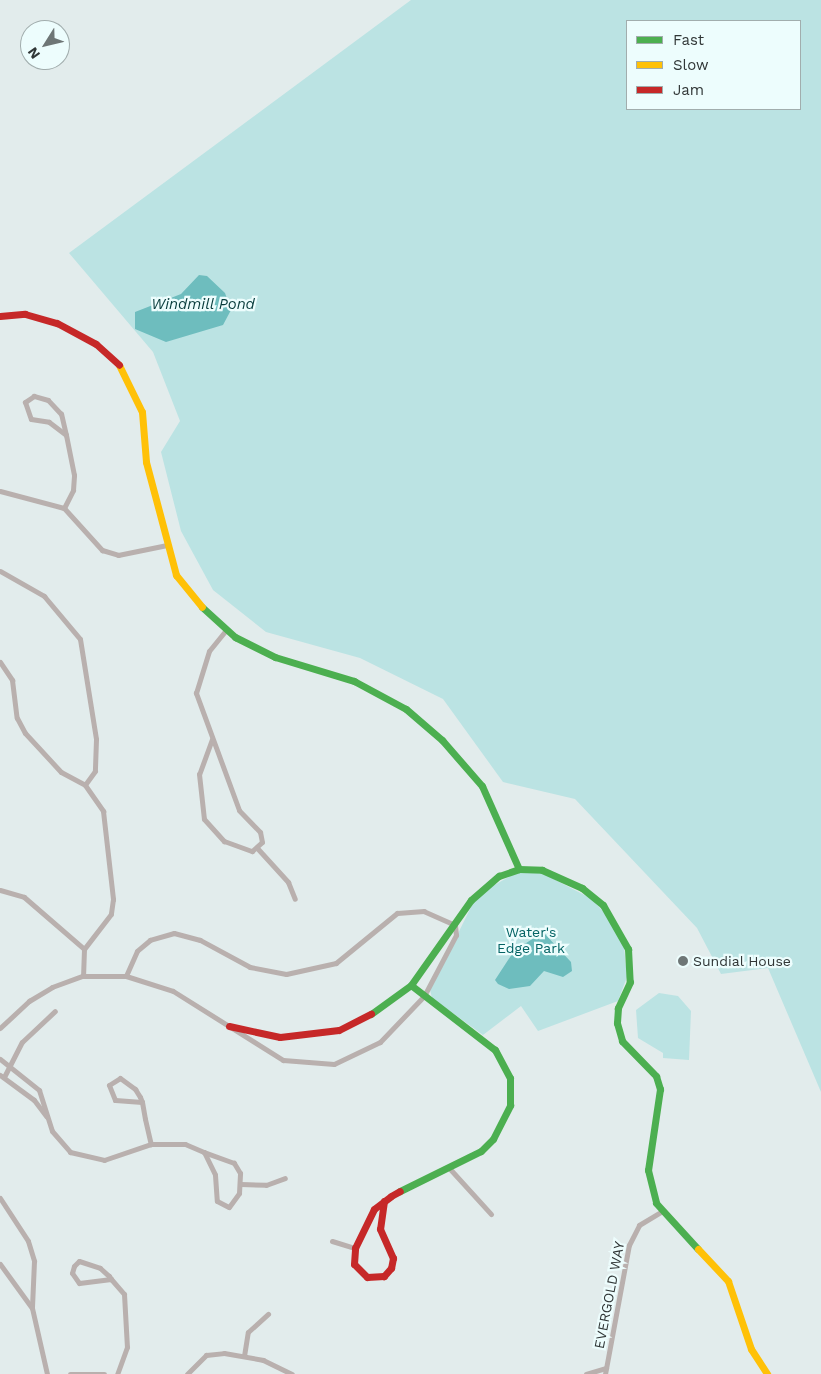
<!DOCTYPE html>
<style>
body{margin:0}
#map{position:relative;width:821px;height:1374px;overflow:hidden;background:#e2ecec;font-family:"Work Sans",sans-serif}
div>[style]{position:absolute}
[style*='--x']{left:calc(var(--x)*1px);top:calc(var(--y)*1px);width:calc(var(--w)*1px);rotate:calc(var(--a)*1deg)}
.green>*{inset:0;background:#bbe3e3}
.water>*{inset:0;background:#6ebdbe}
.street>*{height:5px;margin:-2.5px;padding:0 2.5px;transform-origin:2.5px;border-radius:2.5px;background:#b9b0ae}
.fast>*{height:7px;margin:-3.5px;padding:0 3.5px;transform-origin:3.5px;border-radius:3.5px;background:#4caf50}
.slow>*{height:7px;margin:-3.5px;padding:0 3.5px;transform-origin:3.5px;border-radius:3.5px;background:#ffc107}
.jam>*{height:7px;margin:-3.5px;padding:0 3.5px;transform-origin:3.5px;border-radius:3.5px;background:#c62828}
.dots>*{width:14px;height:14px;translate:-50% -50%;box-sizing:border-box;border:2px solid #edfdfd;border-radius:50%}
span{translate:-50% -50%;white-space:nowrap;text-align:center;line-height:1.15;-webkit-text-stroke:4.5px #edfdfd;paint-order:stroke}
.park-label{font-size:14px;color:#036364}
.poi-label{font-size:14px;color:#303636}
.left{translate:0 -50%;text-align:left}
.street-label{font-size:14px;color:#303636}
.water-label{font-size:15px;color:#083c3c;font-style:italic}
.legend{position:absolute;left:626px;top:20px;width:175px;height:90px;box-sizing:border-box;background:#edfdfd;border:1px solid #a1adad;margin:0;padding:6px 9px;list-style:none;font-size:15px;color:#303636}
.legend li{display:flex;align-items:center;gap:10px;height:25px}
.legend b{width:25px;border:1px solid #a1adad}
.north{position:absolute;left:20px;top:20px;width:50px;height:50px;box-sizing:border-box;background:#edfdfd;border:1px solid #a1adad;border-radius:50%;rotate:234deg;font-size:14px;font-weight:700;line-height:20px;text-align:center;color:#303636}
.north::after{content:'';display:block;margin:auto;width:18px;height:22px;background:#6e7676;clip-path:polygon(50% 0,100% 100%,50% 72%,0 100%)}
</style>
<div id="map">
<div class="green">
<i style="clip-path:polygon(evenodd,411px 0,821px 0,821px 1092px,768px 968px,721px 974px,697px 928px,575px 799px,503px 782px,443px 699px,360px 658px,266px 632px,213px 590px,181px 531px,161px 452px,180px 421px,153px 352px,69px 253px,411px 0,627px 21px,800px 21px,800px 109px,627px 109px,627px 21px)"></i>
<i style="clip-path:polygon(516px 873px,542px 873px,592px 899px,609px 918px,624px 947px,627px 977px,618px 1001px,538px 1031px,521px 1006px,483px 1035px,432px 998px,430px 990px,473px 903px,482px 892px)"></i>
<i style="clip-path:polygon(659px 993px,678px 996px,691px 1011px,689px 1060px,663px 1058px,663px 1053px,638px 1038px,636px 1010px)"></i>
</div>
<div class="water">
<i style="clip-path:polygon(199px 275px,207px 276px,225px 293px,231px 310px,223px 325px,166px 342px,135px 329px,135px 312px,181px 294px)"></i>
<i style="clip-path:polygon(543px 932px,571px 962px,572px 971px,563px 977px,544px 971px,530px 986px,509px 989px,498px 984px,495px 980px,514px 951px)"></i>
</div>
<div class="street">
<i style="--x:0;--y:491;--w:66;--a:14.9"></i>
<i style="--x:64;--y:508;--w:57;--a:47.9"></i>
<i style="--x:102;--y:550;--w:17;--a:17"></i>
<i style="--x:118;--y:555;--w:50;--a:-11.5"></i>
<i style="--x:64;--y:508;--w:20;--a:-63"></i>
<i style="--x:73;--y:490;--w:15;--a:-86"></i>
<i style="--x:74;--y:475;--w:41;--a:-101.3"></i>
<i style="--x:66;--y:435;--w:22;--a:-103"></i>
<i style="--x:61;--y:414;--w:19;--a:-133"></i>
<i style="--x:48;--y:400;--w:15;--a:-164"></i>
<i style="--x:34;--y:396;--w:11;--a:146"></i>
<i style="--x:25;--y:402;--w:18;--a:71"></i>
<i style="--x:31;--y:419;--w:18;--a:9"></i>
<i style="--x:49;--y:422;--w:21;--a:37"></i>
<i style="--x:0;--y:571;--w:51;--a:29.6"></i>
<i style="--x:44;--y:596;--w:56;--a:50.1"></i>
<i style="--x:80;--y:639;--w:101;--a:80.9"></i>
<i style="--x:96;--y:739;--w:32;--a:92"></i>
<i style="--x:95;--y:771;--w:17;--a:126"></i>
<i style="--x:0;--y:662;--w:22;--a:56"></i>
<i style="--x:12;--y:680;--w:38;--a:83"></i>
<i style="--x:17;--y:718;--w:17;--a:62"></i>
<i style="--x:25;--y:733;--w:53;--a:47.3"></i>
<i style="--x:61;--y:772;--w:27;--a:28"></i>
<i style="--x:85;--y:785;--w:32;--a:55"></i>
<i style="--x:103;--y:811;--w:89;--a:83.5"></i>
<i style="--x:113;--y:899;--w:15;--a:98"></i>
<i style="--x:111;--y:914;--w:44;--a:127.6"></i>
<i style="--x:84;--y:949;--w:27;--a:92"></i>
<i style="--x:212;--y:739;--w:37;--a:110"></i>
<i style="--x:199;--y:774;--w:45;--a:83.7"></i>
<i style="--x:204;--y:819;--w:30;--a:48"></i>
<i style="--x:224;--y:841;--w:30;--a:20"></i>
<i style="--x:252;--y:851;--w:13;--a:-42"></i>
<i style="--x:262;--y:842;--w:10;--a:-101"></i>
<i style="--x:260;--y:832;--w:30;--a:-134"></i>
<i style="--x:239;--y:810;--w:125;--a:-110.2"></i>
<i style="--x:196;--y:693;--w:44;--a:-72.8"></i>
<i style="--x:209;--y:651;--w:27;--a:-51"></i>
<i style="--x:258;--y:849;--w:45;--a:47.7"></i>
<i style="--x:288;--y:882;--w:18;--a:68"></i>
<i style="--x:0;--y:890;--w:25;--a:16"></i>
<i style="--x:24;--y:897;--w:79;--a:40.9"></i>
<i style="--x:0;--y:1028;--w:40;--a:-43"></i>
<i style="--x:29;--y:1001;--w:27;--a:-31"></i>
<i style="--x:52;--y:987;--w:33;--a:-20"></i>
<i style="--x:83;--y:976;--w:43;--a:0"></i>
<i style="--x:126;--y:976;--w:49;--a:17.7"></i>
<i style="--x:173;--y:991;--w:130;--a:32.1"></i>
<i style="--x:283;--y:1060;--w:51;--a:4.5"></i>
<i style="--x:334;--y:1064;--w:51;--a:-25.6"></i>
<i style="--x:380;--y:1042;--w:64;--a:-46.3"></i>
<i style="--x:424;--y:996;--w:69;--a:-62.3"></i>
<i style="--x:456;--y:935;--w:10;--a:-96"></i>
<i style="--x:455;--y:925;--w:34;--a:-156"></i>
<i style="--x:424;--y:911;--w:27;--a:176"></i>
<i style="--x:397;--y:913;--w:79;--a:140.7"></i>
<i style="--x:336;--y:963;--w:51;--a:167.6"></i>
<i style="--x:286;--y:974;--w:37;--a:-169"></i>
<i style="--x:250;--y:967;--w:57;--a:-151.6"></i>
<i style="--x:200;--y:940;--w:27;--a:-165"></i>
<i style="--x:174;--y:933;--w:25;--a:164"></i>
<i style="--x:150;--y:940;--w:17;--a:140"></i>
<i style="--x:137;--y:951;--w:27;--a:114"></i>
<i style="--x:0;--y:1059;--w:50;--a:38.5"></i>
<i style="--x:39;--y:1090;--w:43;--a:72.4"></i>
<i style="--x:52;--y:1131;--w:28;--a:49"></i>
<i style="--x:70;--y:1152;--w:35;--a:13"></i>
<i style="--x:104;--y:1160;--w:50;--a:-18.8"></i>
<i style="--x:151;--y:1144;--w:34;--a:0"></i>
<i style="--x:185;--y:1144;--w:21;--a:23"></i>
<i style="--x:204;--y:1152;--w:25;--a:64"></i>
<i style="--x:215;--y:1175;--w:26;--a:86"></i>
<i style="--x:217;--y:1201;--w:13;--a:27"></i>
<i style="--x:229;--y:1207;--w:17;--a:-54"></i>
<i style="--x:239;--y:1193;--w:20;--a:-87"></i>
<i style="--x:240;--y:1173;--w:12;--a:-121"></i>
<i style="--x:234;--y:1163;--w:32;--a:-160"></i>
<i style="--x:0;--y:1075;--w:42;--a:36.3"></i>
<i style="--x:34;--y:1100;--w:21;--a:53"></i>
<i style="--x:4;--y:1077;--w:39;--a:-63"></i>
<i style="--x:22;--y:1042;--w:45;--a:-43.2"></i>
<i style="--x:142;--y:1102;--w:27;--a:-176"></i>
<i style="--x:115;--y:1100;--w:16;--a:-112"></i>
<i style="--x:109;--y:1085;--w:13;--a:-32"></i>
<i style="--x:120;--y:1078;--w:19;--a:36"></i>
<i style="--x:135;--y:1089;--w:9;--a:58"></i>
<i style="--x:140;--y:1097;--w:5;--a:68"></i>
<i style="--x:142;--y:1102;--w:17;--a:80"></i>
<i style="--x:145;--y:1119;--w:26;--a:77"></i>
<i style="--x:450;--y:1169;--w:61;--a:47.7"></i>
<i style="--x:241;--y:1184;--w:25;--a:2"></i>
<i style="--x:266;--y:1185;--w:20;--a:-20"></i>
<i style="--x:0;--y:1198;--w:51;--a:56.9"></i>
<i style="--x:28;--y:1241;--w:21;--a:73"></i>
<i style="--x:34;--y:1261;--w:46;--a:92.5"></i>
<i style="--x:332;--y:1241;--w:24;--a:17"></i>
<i style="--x:0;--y:1264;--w:54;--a:54"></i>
<i style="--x:32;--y:1308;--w:68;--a:77.2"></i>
<i style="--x:111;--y:1279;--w:32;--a:173"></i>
<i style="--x:79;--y:1283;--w:12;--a:-125"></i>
<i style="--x:72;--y:1273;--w:7;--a:-74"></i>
<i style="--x:74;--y:1266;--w:7;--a:-45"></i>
<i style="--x:79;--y:1261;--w:22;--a:18"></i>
<i style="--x:100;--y:1268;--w:12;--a:42"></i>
<i style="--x:109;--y:1276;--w:4;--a:56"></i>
<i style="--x:111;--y:1279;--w:20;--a:49"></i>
<i style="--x:124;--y:1294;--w:53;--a:86.8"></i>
<i style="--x:127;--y:1347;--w:29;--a:110"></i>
<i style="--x:244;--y:1356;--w:24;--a:-81"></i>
<i style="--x:248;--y:1332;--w:27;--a:-42"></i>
<i style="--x:70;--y:1374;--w:34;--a:0"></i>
<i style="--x:187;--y:1374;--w:27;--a:-45"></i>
<i style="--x:206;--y:1355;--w:18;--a:-6"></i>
<i style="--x:224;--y:1353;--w:40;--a:10"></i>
<i style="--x:263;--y:1360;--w:32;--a:26"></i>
<i style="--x:586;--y:1374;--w:21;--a:-17"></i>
<i style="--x:605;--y:1374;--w:131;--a:-79.5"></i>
<i style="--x:629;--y:1245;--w:22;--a:-63"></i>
<i style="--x:639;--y:1225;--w:26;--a:-31"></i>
</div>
<div class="fast">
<i style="--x:202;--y:607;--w:45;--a:42.3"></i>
<i style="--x:235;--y:637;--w:45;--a:26.6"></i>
<i style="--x:275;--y:657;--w:83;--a:16.9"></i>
<i style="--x:354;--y:681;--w:59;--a:28.3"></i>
<i style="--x:406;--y:709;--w:48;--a:40.7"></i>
<i style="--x:442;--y:740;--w:61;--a:49"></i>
<i style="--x:482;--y:786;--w:91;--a:66"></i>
<i style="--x:371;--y:1014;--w:49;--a:-35.9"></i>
<i style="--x:411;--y:985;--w:104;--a:-54.8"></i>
<i style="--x:471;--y:900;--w:37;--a:-41"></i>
<i style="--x:499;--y:876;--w:21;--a:-19"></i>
<i style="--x:519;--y:869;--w:23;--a:2"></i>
<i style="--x:542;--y:870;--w:44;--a:24.2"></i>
<i style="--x:582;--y:888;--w:27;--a:39"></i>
<i style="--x:603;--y:905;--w:51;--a:60.4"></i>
<i style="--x:628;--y:949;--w:33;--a:87"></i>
<i style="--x:630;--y:982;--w:29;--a:115"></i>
<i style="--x:618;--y:1008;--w:15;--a:94"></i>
<i style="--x:617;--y:1023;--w:19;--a:74"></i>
<i style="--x:622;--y:1041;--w:49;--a:45.8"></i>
<i style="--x:656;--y:1076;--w:14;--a:73"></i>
<i style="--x:660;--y:1089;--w:82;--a:98.4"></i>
<i style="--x:648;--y:1170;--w:34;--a:76"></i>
<i style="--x:656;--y:1203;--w:62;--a:47.6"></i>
<i style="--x:400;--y:1191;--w:90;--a:-26.3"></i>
<i style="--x:481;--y:1151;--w:17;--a:-45"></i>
<i style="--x:493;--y:1139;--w:38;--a:-63"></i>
<i style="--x:510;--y:1105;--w:27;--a:-90"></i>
<i style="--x:510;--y:1078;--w:32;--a:-118"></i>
<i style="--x:495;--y:1050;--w:106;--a:-142.3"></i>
</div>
<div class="slow">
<i style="--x:119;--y:365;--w:52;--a:63.9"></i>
<i style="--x:142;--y:412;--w:50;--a:85.4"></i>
<i style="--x:146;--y:462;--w:117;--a:75.1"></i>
<i style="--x:176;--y:575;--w:41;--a:50.9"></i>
<i style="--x:698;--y:1249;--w:44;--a:46.8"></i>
<i style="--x:728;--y:1281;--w:72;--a:71.3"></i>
<i style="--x:751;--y:1349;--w:30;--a:57"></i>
</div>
<div class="jam">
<i style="--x:0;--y:316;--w:25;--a:-5"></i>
<i style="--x:25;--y:314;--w:33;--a:16"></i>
<i style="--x:57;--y:323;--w:44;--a:28.3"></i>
<i style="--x:96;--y:344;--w:31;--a:42"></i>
<i style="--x:229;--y:1026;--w:52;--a:12.2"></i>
<i style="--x:280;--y:1037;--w:59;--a:-6.8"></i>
<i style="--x:339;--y:1030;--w:36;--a:-27"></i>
<i style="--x:384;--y:1201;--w:28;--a:98"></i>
<i style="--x:380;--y:1229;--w:32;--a:66"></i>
<i style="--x:393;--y:1258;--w:10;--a:101"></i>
<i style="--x:391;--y:1268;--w:11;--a:131"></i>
<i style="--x:384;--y:1276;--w:17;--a:177"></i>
<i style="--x:367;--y:1277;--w:18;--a:-135"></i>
<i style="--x:354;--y:1264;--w:16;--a:-86"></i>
<i style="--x:355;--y:1248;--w:43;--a:-64"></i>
<i style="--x:374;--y:1209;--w:21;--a:-37"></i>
<i style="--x:391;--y:1196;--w:10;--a:-29"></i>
</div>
<div class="dots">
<i style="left:683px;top:961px;background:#6e7676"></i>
</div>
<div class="park-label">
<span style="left:531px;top:940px">Water's<br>Edge Park</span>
</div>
<div class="poi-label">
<span class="left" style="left:693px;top:961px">Sundial House</span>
</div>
<div class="street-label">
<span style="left:609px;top:1295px;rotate:-79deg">EVERGOLD WAY</span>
</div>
<div class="water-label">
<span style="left:203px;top:305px">Windmill Pond</span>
</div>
<ul class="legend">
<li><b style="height:6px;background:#4caf50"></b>Fast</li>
<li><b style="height:6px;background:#ffc107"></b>Slow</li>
<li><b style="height:6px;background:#c62828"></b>Jam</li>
</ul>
<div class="north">N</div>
</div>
